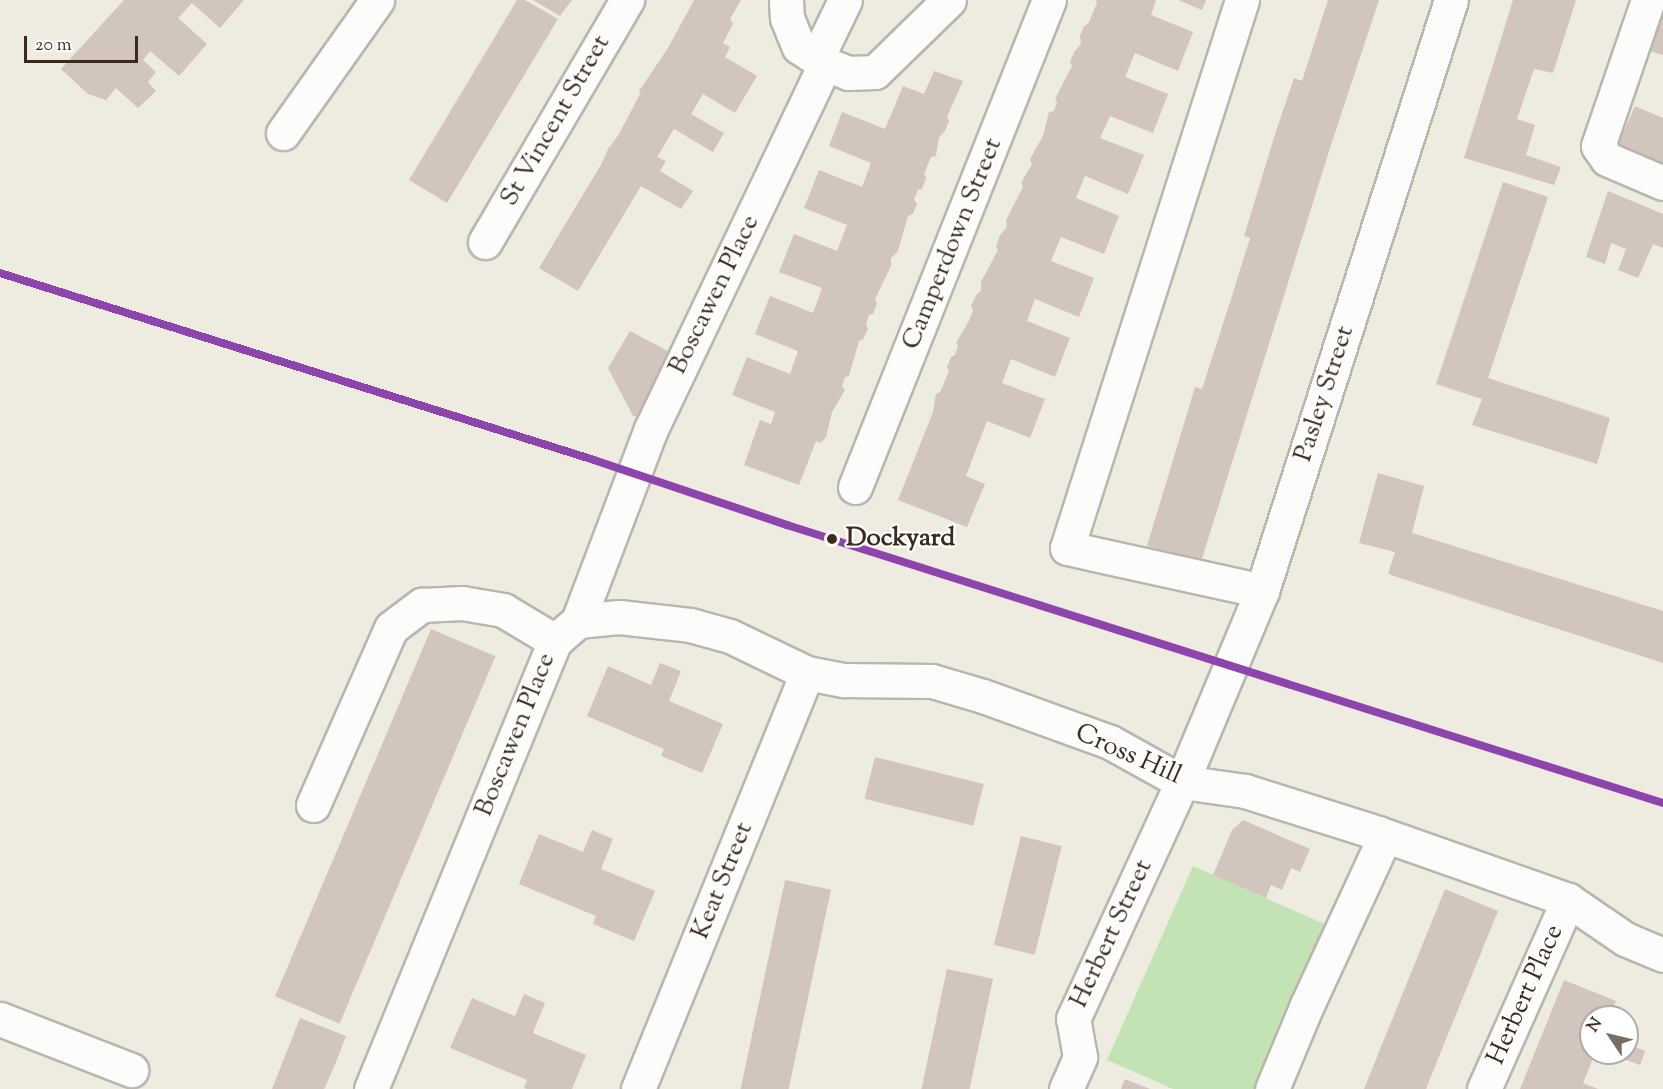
<!DOCTYPE html>
<style>
body{margin:0}
#map{position:relative;width:1663px;height:1089px;overflow:hidden;background:#eeebe1;font-family:"Sorts Mill Goudy",serif}
div>[style]{position:absolute}
[style*='--x']{left:calc(var(--x)*1px);top:calc(var(--y)*1px);width:calc(var(--w)*1px);rotate:calc(var(--a)*1deg)}
.green>*{inset:0;background:#c3e3b5}
.building>*{inset:0;background:#d2c5be;transform-origin:0 0}
.roads{filter:drop-shadow(2px 0 #bab6ae) drop-shadow(-2px 0 #bab6ae) drop-shadow(0 2px #bab6ae) drop-shadow(0 -2px #bab6ae)}
.minor>*{height:33px;margin:-16.5px;padding:0 16.5px;transform-origin:16.5px;border-radius:16.5px;background:#fcfcfa}
.rail-1>*{height:8px;margin:-4px;padding:0 4px;transform-origin:4px;border-radius:4px;background:#8e44ad}
.dots>*{width:16px;height:16px;translate:-50% -50%;box-sizing:border-box;border:3px solid #fff;border-radius:50%}
span{translate:-50% -50%;white-space:nowrap;text-align:center;line-height:1.15;-webkit-text-stroke:4.5px #fff;paint-order:stroke}
.street-label{font-size:26px;color:#3b2a1e}
.stop-label{font-size:26px;color:#3b2a1e;font-weight:700}
.left{translate:0 -50%;text-align:left}
.north{position:absolute;left:1579px;top:1005px;width:60px;height:60px;box-sizing:border-box;background:#fff;border:2px solid #b1aaa5;border-radius:50%;rotate:305deg;font-size:16px;font-weight:700;line-height:24px;text-align:center;color:#3b2a1e}
.north::after{content:'';display:block;margin:auto;width:21px;height:27px;background:#7a6e62;clip-path:polygon(50% 0,100% 100%,50% 72%,0 100%)}
.scale{position:absolute;left:24px;top:36px;width:114px;height:27px;box-sizing:border-box;border:3px solid #3b2a1e;border-top:0;padding-left:8px;font-size:18px;line-height:21px;white-space:nowrap;color:#3b2a1e;-webkit-text-stroke:4px #fff;paint-order:stroke}
</style>
<div id="map">
<div class="green">
<i style="clip-path:polygon(1193px 866px,1327px 925px,1254px 1089px,1173px 1089px,1107px 1060px)"></i>
</div>
<div class="building">
<i style="clip-path:polygon(124px 0,244px 0,220px 28px,192px 3px,178px 18px,207px 44px,179px 76px,150px 51px,143px 60px,156px 72px,148px 82px,156px 91px,138px 108px,116px 88px,106px 100px,88px 94px,61px 69px)"></i>
<i style="clip-path:polygon(517px 0,525px 0,558px 19px,447px 203px,409px 180px)"></i>
<i style="clip-path:polygon(533px 0,572px 0,560px 16px)"></i>
<i style="clip-path:polygon(694px 0,741px 0,730px 19px,733px 24px,723px 43px,730px 47px,725px 57px,757px 76px,735px 113px,703px 94px,691px 114px,724px 133px,713px 152px,674px 129px,657px 157px,666px 161px,660px 171px,693px 191px,681px 209px,641px 186px,578px 291px,539px 268px,602px 163px,608px 149px,619px 134px,640px 94px,639px 91px,668px 48px)"></i>
<i style="clip-path:polygon(1096px 0,1156px 0,1151px 15px,1193px 32px,1178px 71px,1135px 53px,1125px 77px,1168px 94px,1153px 133px,1110px 116px,1100px 138px,1144px 155px,1128px 194px,1085px 176px,1076px 198px,1119px 216px,1104px 254px,1061px 237px,1051px 261px,1094px 278px,1079px 317px,1035px 299px,1027px 321px,1070px 338px,1055px 377px,1011px 359px,1002px 383px,1045px 399px,1030px 438px,987px 421px,966px 476px,985px 484px,967px 527px,898px 500px,933px 412px,936px 394px,940px 392px,949px 371px,947px 367px,951px 357px,955px 355px,958px 346px,956px 343px,970px 319px,973px 310px,971px 306px,976px 295px,981px 291px,981px 282px,998px 250px,996px 246px,1000px 235px,1007px 227px,1006px 220px,1023px 187px,1021px 183px,1032px 164px,1030px 159px,1043px 136px,1049px 112px,1054px 111px,1057px 102px,1055px 99px,1072px 66px,1070px 62px,1074px 52px,1081px 44px,1080px 36px,1084px 26px,1088px 24px,1097px 3px)"></i>
<i style="clip-path:polygon(1178px 0,1206px 0,1202px 10px)"></i>
<i style="clip-path:polygon(1328px 0,1379px 0,1330px 148px,1201px 562px,1147px 546px,1195px 387px,1202px 389px,1231px 299px,1250px 238px,1244px 236px,1276px 131px,1294px 78px,1302px 81px)"></i>
<i style="clip-path:polygon(1513px 0,1576px 0,1553px 73px,1534px 69px,1517px 119px,1535px 125px,1526px 155px,1561px 167px,1554px 185px,1464px 158px)"></i>
<i style="clip-path:polygon(1662px 5px,1663px 5px,1663px 55px,1649px 51px)"></i>
<i style="clip-path:polygon(934px 71px,963px 81px,947px 117px,949px 121px,945px 131px,939px 137px,936px 156px,931px 157px,924px 174px,926px 178px,922px 189px,918px 190px,914px 200px,917px 204px,913px 214px,908px 216px,898px 251px,891px 258px,891px 266px,875px 299px,877px 303px,873px 314px,869px 315px,866px 325px,868px 329px,863px 339px,859px 341px,849px 376px,845px 377px,842px 386px,845px 390px,832px 412px,826px 437px,821px 443px,816px 441px,799px 485px,744px 465px,760px 420px,771px 424px,775px 412px,732px 395px,747px 357px,790px 374px,798px 351px,755px 334px,770px 296px,813px 313px,822px 288px,779px 272px,794px 234px,837px 251px,847px 225px,804px 208px,819px 170px,862px 187px,871px 163px,829px 146px,842px 112px,885px 129px,903px 86px,924px 94px)"></i>
<i style="clip-path:polygon(1635px 106px,1663px 118px,1663px 171px,1615px 151px)"></i>
<i style="clip-path:polygon(1503px 182px,1548px 197px,1488px 378px,1610px 418px,1597px 464px,1472px 425px,1482px 399px,1436px 384px)"></i>
<i style="clip-path:polygon(1608px 191px,1663px 214px,1663px 248px,1653px 244px,1638px 278px,1618px 270px,1626px 249px,1611px 243px,1605px 264px,1586px 257px)"></i>
<i style="clip-path:polygon(630px 331px,673px 354px,641px 416px,633px 416px,608px 368px)"></i>
<i style="clip-path:polygon(1378px 473px,1424px 486px,1412px 533px,1663px 611px,1663px 663px,1388px 574px,1395px 552px,1359px 543px)"></i>
<i style="left:431px;top:629px;width:70px;height:399px;rotate:23deg"></i>
<i style="clip-path:polygon(660px 663px,681px 671px,669px 701px,723px 724px,702px 773px,661px 756px,664px 749px,587px 716px,608px 666px,651px 685px)"></i>
<i style="left:875px;top:757px;width:112px;height:43px;rotate:14deg"></i>
<i style="clip-path:polygon(1243px 820px,1310px 849px,1300px 872px,1291px 868px,1282px 890px,1271px 885px,1266px 898px,1213px 875px,1232px 830px)"></i>
<i style="clip-path:polygon(592px 830px,613px 839px,601px 869px,655px 891px,634px 941px,593px 924px,596px 916px,519px 884px,539px 834px,583px 852px)"></i>
<i style="left:1021px;top:836px;width:42px;height:112px;rotate:14deg"></i>
<i style="left:785px;top:880px;width:47px;height:214px;rotate:12deg"></i>
<i style="clip-path:polygon(1445px 889px,1498px 911px,1440px 1054px,1426px 1089px,1364px 1089px)"></i>
<i style="left:947px;top:969px;width:47px;height:123px;rotate:12deg"></i>
<i style="clip-path:polygon(1564px 980px,1616px 1001px,1609px 1017px,1591px 1017px,1591px 1053px,1595px 1053px,1583px 1083px,1598px 1089px,1520px 1089px)"></i>
<i style="clip-path:polygon(524px 994px,545px 1003px,533px 1033px,586px 1055px,572px 1089px,527px 1089px,524px 1088px,527px 1080px,450px 1048px,472px 998px,515px 1016px)"></i>
<i style="clip-path:polygon(300px 1018px,346px 1036px,334px 1067px,324px 1089px,272px 1089px)"></i>
<i style="clip-path:polygon(1627px 1044px,1645px 1051px,1640px 1065px,1608px 1053px,1627px 1053px)"></i>
<i style="clip-path:polygon(1125px 1079px,1150px 1089px,1121px 1089px)"></i>
</div>
<div class="roads">
<div class="minor">
<i style="--x:786;--y:0;--w:18;--a:87"></i>
<i style="--x:787;--y:18;--w:31;--a:68"></i>
<i style="--x:799;--y:47;--w:31;--a:33"></i>
<i style="--x:825;--y:64;--w:25;--a:21"></i>
<i style="--x:848;--y:73;--w:27;--a:-2"></i>
<i style="--x:875;--y:72;--w:103;--a:-44.2"></i>
<i style="--x:1242;--y:0;--w:575;--a:107.71"></i>
<i style="--x:1067;--y:548;--w:200;--a:12.4"></i>
<i style="--x:1648;--y:0;--w:154;--a:108.9"></i>
<i style="--x:1598;--y:146;--w:16;--a:55"></i>
<i style="--x:1607;--y:159;--w:61;--a:23.2"></i>
<i style="--x:817;--y:58;--w:64;--a:-64.2"></i>
<i style="--x:283;--y:133;--w:163;--a:-54.7"></i>
<i style="--x:485;--y:242;--w:281;--a:-59.6"></i>
<i style="--x:855;--y:487;--w:524;--a:-68.28"></i>
<i style="--x:578;--y:621;--w:41;--a:-5.6"></i>
<i style="--x:619;--y:617;--w:71;--a:6.4"></i>
<i style="--x:690;--y:625;--w:41;--a:15.4"></i>
<i style="--x:730;--y:636;--w:85;--a:25.7"></i>
<i style="--x:807;--y:673;--w:38;--a:11"></i>
<i style="--x:844;--y:680;--w:88;--a:0.7"></i>
<i style="--x:932;--y:681;--w:53;--a:16.4"></i>
<i style="--x:983;--y:696;--w:135;--a:19.9"></i>
<i style="--x:1110;--y:742;--w:82;--a:29.1"></i>
<i style="--x:1182;--y:782;--w:64;--a:8.1"></i>
<i style="--x:1245;--y:791;--w:139;--a:17.5"></i>
<i style="--x:1378;--y:833;--w:201;--a:19.4"></i>
<i style="--x:1568;--y:900;--w:69;--a:34.4"></i>
<i style="--x:1625;--y:939;--w:41;--a:22.8"></i>
<i style="--x:313;--y:805;--w:193;--a:-66.2"></i>
<i style="--x:391;--y:628;--w:39;--a:-37"></i>
<i style="--x:422;--y:605;--w:40;--a:-2.9"></i>
<i style="--x:462;--y:603;--w:42;--a:9.7"></i>
<i style="--x:503;--y:610;--w:61;--a:30.8"></i>
<i style="--x:0;--y:1019;--w:141;--a:21.3"></i>
<i style="--x:371;--y:1089;--w:484;--a:-67.7"></i>
<i style="--x:555;--y:641;--w:30;--a:-41"></i>
<i style="--x:578;--y:621;--w:205;--a:-69.2"></i>
<i style="--x:651;--y:429;--w:404;--a:-64.5"></i>
<i style="--x:638;--y:1089;--w:449;--a:-67.9"></i>
<i style="--x:1066;--y:1089;--w:35;--a:-66"></i>
<i style="--x:1080;--y:1057;--w:39;--a:-100"></i>
<i style="--x:1073;--y:1019;--w:261;--a:-65.3"></i>
<i style="--x:1182;--y:782;--w:207;--a:-67.3"></i>
<i style="--x:1262;--y:591;--w:620;--a:-72.27"></i>
<i style="--x:1272;--y:1089;--w:91;--a:-67.4"></i>
<i style="--x:1307;--y:1005;--w:186;--a:-65.2"></i>
<i style="--x:1484;--y:1089;--w:207;--a:-66"></i>
</div>
</div>
<div class="rail-1">
<i style="--x:0;--y:273;--w:623;--a:17.47"></i>
<i style="--x:594;--y:460;--w:204;--a:18.6"></i>
<i style="--x:787;--y:525;--w:919;--a:17.61"></i>
</div>
<div class="dots">
<i style="left:832px;top:539px;background:#3b2a1e"></i>
</div>
<div class="street-label">
<span style="left:556px;top:121px;rotate:-60deg">St Vincent Street</span>
<span style="left:953px;top:244px;rotate:-68deg">Camperdown Street</span>
<span style="left:715px;top:295px;rotate:-64deg">Boscawen Place</span>
<span style="left:1325px;top:394px;rotate:-72deg">Pasley Street</span>
<span style="left:516px;top:735px;rotate:-68deg">Boscawen Place</span>
<span style="left:1128px;top:755px;rotate:24deg">Cross Hill</span>
<span style="left:723px;top:881px;rotate:-68deg">Keat Street</span>
<span style="left:1112px;top:934px;rotate:-65deg">Herbert Street</span>
<span style="left:1526px;top:995px;rotate:-66deg">Herbert Place</span>
</div>
<div class="stop-label">
<span class="left" style="left:846px;top:539px">Dockyard</span>
</div>
<div class="north">N</div>
<div class="scale">20 m</div>
</div>
